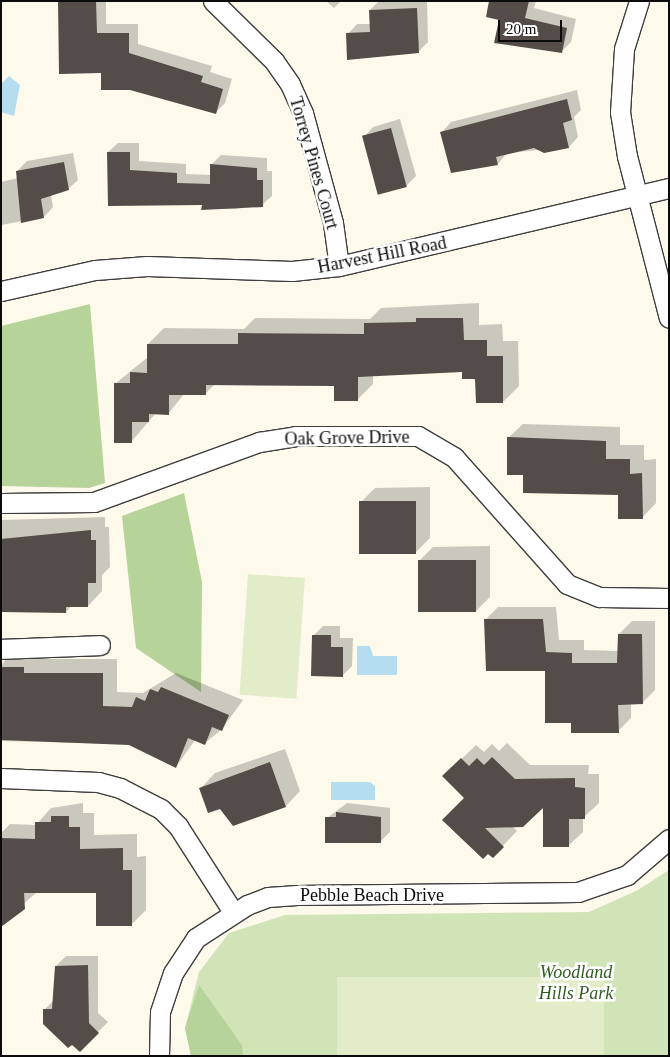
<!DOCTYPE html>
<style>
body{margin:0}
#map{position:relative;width:670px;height:1057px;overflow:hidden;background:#fdf9eb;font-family:"Times New Roman",serif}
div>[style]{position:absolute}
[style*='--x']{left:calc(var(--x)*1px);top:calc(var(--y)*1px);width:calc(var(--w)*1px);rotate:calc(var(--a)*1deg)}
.green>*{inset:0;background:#d1e4b8}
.forest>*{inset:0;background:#b6d399}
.pitch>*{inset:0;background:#e2ecc9;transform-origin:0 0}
.water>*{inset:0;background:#b4ddf0}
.shadow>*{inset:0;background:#0003}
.building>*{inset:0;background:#534c48;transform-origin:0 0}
.roads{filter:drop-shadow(1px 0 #3e3e3e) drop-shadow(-1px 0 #3e3e3e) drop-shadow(0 1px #3e3e3e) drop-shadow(0 -1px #3e3e3e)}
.street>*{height:19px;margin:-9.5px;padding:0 9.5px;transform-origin:9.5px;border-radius:9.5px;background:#fff}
span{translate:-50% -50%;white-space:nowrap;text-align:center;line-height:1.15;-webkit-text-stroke:5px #fff;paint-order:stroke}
.street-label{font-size:18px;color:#0b0b0b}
.park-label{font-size:18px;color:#315c22;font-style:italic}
.frame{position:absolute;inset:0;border:2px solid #0b0b0b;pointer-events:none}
.scale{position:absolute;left:498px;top:20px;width:64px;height:22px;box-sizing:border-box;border:2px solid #0b0b0b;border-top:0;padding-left:6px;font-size:15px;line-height:18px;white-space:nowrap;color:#0b0b0b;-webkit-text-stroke:4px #fff;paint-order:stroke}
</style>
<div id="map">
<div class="green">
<i style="clip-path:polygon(669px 870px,669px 1056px,191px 1056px,185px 1028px,199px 972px,229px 933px,285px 915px,589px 912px,638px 890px)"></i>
</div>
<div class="forest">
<i style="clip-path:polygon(90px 304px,105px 483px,89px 488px,1px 486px,1px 326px)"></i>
<i style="clip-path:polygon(184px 493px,202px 582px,201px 692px,136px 648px,122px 516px)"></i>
<i style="clip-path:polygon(199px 985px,242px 1045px,243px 1056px,191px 1056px,185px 1028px)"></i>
</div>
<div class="pitch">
<i style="left:248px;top:574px;width:57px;height:121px;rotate:4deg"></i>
<i style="left:337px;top:977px;width:267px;height:79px"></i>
</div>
<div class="water">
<i style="clip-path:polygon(9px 76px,20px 85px,14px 116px,1px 112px,1px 84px)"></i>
<i style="clip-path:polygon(357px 646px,370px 646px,373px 656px,397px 656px,397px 675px,357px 675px)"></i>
<i style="clip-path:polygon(331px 782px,370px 782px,375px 786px,375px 800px,331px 800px)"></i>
</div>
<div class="shadow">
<i style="clip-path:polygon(59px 1px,106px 1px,106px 24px,138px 24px,138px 44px,212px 66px,210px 72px,232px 79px,225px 103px,215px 113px,102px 72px)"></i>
<i style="clip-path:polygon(326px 1px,341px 1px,334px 8px)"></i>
<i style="clip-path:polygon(379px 1px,427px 1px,428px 42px,419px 51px,348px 34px,357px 24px,371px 24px,370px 10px)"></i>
<i style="clip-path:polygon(491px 1px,536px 1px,534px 8px,576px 19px,571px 42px,561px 52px,501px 19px)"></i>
<i style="clip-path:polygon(577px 90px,581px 110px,574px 117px,578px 137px,569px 147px,507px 153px,498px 164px,442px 132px,451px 122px)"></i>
<i style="clip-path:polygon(400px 119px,416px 176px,406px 186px,364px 137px,373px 127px)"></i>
<i style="clip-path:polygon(118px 143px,139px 143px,139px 161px,186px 164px,186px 174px,211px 175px,211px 165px,221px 155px,267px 158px,267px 171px,272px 171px,272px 196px,262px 205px,236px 209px,203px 209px,203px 204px,109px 205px,108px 152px)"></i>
<i style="clip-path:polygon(73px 153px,78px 180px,68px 189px,51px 195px,53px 207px,44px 217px,1px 225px,1px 182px,18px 178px,17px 171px,27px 161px)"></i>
<i style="clip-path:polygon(479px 303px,479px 325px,502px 324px,503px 341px,518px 341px,519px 386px,503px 402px,463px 371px,373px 375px,373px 384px,357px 400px,335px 385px,215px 384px,205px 394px,184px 394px,169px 413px,156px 413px,131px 442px,116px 383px,148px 357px,148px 344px,164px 328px,244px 329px,255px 318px,370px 319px,381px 308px)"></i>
<i style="clip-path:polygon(523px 424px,620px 427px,620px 445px,644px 445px,644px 460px,656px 459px,656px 503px,642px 518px,619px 494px,524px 474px,508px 438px)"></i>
<i style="clip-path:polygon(430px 487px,430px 538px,416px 552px,361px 502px,375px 488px)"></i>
<i style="clip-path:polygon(105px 517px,105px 527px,109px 527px,110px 567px,102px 575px,102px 591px,88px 606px,71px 606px,66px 612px,1px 611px,1px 520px)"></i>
<i style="clip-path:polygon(490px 546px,490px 597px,476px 611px,419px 561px,433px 547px)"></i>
<i style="clip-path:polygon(498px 607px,556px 607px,559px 640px,584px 640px,584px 650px,618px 651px,619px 634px,632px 621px,655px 621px,655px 690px,642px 703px,631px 703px,631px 718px,618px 731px,572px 721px,546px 670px,485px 620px)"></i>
<i style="clip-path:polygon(323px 626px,340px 626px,340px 638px,353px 638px,352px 666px,342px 676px,313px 636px)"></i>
<i style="clip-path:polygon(12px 653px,38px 653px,38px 659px,117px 659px,117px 692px,143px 693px,176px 673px,243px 700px,222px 729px,205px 743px,195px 740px,176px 767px,129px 744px,1px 741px,1px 665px)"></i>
<i style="clip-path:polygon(507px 743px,530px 765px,589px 765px,588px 774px,599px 774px,599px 803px,583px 818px,583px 832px,568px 846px,548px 804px,512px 826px,517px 831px,493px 856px,465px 798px,444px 776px,476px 745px,484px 752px,492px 744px,499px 751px)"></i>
<i style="clip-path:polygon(285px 749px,300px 791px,286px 806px,233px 824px,201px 788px,215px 773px)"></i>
<i style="clip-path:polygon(83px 803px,83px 813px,94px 813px,94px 835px,137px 834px,137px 857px,146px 856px,146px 910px,131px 925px,97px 892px,38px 891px,1px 924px,1px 833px,10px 824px,36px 825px,51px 808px)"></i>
<i style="clip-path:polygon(347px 803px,390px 808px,390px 832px,380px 842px,327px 818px)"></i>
<i style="clip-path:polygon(66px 956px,98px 956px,98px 1013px,108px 1022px,80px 1050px,44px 1010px,54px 1000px,56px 966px)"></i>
</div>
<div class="building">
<i style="clip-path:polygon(58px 1px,96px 1px,97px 33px,129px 33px,129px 53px,203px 76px,201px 82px,223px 89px,216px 114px,130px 90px,101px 90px,101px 73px,59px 74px)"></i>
<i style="clip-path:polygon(489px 1px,529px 1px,525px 18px,567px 28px,562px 53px,494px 43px,499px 20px,486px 17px)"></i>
<i style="clip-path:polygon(417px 8px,419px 53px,347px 60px,346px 33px,370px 32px,369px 10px)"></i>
<i style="clip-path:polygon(567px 99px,572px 120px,563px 123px,569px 148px,544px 153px,534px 148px,496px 157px,498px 165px,451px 173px,440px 132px)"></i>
<i style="left:391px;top:128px;width:61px;height:30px;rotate:75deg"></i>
<i style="clip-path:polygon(107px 152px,130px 152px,130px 170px,177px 173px,177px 183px,210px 184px,210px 164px,257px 168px,257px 180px,263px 180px,263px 207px,201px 210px,202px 205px,108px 206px)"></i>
<i style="clip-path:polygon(64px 162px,69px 190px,41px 199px,44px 218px,21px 223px,16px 171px)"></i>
<i style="clip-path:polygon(416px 318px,463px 318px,464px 340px,487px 340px,487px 356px,503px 356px,503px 403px,476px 403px,475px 379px,462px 379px,462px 372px,358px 377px,358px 401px,334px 401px,334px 386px,206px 385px,206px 395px,169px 395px,169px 415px,149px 414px,149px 422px,132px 422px,132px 443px,114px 443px,114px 383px,130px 383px,130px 372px,147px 373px,147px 344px,238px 344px,238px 333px,364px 334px,364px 323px,416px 322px)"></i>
<i style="clip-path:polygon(507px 437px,606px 441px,606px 459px,630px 459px,630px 474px,642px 473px,643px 519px,618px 519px,618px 495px,523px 493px,523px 475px,507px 475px)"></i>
<i style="left:359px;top:501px;width:57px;height:53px"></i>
<i style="clip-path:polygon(91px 530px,91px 540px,96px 540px,96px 583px,88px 583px,88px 607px,66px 607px,66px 613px,1px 612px,1px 539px)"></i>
<i style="left:476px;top:560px;width:52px;height:58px;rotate:90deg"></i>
<i style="clip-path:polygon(484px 619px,543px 619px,546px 652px,572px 653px,572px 663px,617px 663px,618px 634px,642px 634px,643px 704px,618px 705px,619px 733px,571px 733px,571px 723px,545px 723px,545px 671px,486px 671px)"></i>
<i style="clip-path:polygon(312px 635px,331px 635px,331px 647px,343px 647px,343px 677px,311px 676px)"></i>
<i style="clip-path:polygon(1px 667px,24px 667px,24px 673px,103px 673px,103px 706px,132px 707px,136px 697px,145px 701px,150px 689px,158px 692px,161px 687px,229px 715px,222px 731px,212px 727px,205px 745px,188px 738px,176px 768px,129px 745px,1px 740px)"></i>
<i style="clip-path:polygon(492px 757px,515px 779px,575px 778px,575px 787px,585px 788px,585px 819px,569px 819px,569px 847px,543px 847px,543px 808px,523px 827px,485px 828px,504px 847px,493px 858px,488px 854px,483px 859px,442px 820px,464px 798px,442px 776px,461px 758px,469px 766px,477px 758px,484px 765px)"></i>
<i style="clip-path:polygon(270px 762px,286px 807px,233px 826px,220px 809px,208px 813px,199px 788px)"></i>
<i style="clip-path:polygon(336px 812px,381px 817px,381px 843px,325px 843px,325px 817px,336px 817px)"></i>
<i style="clip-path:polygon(51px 816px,69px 816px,69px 827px,80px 827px,80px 849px,123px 848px,123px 870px,132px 870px,132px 926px,96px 926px,96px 893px,24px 893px,25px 909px,1px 927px,1px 838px,35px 839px,35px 822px,51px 822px)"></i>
<i style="clip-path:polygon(88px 965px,89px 1023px,99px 1033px,80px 1052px,72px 1045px,68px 1048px,43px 1024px,43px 1009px,52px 1009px,55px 966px)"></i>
</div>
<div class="roads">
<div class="street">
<i style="--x:213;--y:1;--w:86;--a:44.5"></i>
<i style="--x:274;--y:61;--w:28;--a:55"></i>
<i style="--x:290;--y:84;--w:32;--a:66"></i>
<i style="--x:303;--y:113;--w:114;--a:74.7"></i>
<i style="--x:333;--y:223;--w:43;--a:82.1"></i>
<i style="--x:639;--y:1;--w:50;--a:107.4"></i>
<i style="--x:624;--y:49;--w:63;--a:93.6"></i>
<i style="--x:620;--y:112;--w:45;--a:81"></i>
<i style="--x:627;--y:156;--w:167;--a:75.5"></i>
<i style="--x:1;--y:291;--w:96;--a:-12.6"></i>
<i style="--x:95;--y:270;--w:52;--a:-4.4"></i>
<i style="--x:147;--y:266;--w:145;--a:2"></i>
<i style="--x:292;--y:271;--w:47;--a:-6.1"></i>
<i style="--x:339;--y:266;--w:339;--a:-13.3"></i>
<i style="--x:1;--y:503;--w:93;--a:-0.6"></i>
<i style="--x:94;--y:502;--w:176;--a:-20"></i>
<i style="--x:259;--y:442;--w:36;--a:-9"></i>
<i style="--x:295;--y:436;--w:123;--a:0"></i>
<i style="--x:418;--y:436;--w:42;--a:30.3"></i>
<i style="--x:454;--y:457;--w:170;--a:48.3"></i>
<i style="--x:567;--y:584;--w:35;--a:22"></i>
<i style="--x:600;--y:597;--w:69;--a:0.8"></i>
<i style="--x:1;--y:649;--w:99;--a:-2.3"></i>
<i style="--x:1;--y:778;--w:97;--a:2.4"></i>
<i style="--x:98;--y:782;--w:23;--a:15"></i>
<i style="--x:120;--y:788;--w:46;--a:27.1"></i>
<i style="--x:161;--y:809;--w:24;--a:45"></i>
<i style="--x:178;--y:826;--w:102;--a:57.4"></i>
<i style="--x:159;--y:1056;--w:44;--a:-88.7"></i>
<i style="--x:160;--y:1012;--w:41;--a:-71.6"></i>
<i style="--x:173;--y:973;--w:42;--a:-56.7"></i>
<i style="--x:196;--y:938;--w:61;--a:-32.9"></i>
<i style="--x:247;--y:905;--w:22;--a:-21"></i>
<i style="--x:268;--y:897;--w:29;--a:-4"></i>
<i style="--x:297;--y:895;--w:281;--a:-0.6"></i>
<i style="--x:578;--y:892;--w:52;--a:-19.1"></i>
<i style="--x:627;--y:875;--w:55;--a:-40.6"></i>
</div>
</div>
<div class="street-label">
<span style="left:314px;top:163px;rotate:74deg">Torrey Pines Court</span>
<span style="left:382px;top:255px;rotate:-11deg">Harvest Hill Road</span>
<span style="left:347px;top:438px;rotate:-1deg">Oak Grove Drive</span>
<span style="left:372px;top:895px">Pebble Beach Drive</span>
</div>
<div class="park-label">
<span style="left:576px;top:983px">Woodland<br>Hills Park</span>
</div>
<div class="frame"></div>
<div class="scale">20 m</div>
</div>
